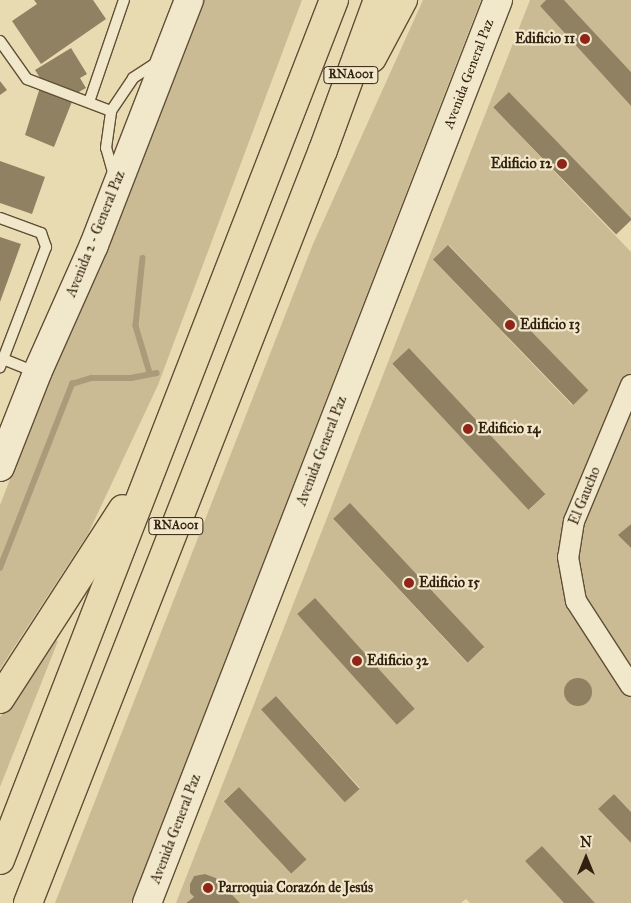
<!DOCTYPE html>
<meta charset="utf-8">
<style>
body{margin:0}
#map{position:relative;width:631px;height:903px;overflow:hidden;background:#e9dbb1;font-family:"IM FELL Great Primer",serif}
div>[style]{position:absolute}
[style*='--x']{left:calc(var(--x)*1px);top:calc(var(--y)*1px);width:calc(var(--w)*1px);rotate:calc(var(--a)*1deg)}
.green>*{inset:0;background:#cabb95}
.stream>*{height:5.5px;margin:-2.75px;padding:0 2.75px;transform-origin:2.75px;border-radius:2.75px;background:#ab9b7a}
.building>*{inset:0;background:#918163;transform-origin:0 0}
.round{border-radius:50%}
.roads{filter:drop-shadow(1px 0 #604f37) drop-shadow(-1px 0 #604f37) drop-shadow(0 1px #604f37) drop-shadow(0 -1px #604f37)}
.lane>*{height:10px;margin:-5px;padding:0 5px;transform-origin:5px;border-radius:5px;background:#f1e8cc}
.street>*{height:20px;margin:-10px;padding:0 10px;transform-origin:10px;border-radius:10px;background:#f1e8cc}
.secondary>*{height:28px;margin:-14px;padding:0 14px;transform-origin:14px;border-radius:14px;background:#f1e8cc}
.highway>*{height:28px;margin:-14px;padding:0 14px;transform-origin:14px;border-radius:14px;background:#e9dbb1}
.dots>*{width:14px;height:14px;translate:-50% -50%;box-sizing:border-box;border:2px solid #f1e8cc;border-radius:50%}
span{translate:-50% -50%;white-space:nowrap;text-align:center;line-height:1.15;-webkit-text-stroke:4.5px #f1e8cc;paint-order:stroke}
.shield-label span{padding:1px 4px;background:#f1e8cc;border:1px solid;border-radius:4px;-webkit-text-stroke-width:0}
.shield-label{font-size:12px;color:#32200e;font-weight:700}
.poi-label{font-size:14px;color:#32200e;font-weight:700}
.right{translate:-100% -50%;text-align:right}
.left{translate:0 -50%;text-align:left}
.street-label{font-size:14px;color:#32200e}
.north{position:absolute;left:561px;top:833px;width:50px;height:50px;-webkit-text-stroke:4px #f1e8cc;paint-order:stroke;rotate:0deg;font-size:14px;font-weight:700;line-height:20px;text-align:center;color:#32200e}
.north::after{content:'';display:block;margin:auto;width:18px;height:22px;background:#32200e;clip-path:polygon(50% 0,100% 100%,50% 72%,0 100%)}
</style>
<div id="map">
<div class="green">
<i style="clip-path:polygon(196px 0,302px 0,158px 385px,88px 534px,0 669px,0 505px)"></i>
<i style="clip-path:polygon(423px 0,481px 0,131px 903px,55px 903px,313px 244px)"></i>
<i style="clip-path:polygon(evenodd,530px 0,546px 0,540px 6px,631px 106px,631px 220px,510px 93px,493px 107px,631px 252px,631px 524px,619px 535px,631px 548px,631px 812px,614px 794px,598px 809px,631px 843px,631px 903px,595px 903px,542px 846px,525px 861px,564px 903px,470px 903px,466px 899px,461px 903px,240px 903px,216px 878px,205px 874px,194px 876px,190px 884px,190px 893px,194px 897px,186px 903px,176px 903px,530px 0,449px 245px,587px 390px,572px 405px,433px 260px,449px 245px,530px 0,409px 348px,545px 495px,529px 510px,392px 364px,409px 348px,530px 0,333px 519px,484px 648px,467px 663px,333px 519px,530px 0,315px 599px,414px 708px,399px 722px,298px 615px,315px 599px,530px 0,276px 696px,360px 788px,346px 801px,262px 710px,276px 696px,530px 0,239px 787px,306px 860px,291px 874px,223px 801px,239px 787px)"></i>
<i style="clip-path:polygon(564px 0,631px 0,631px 72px)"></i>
<i style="clip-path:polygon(53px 639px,58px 641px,0 787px,0 717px)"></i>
</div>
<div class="stream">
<i style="--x:143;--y:258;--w:68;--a:95.9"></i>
<i style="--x:136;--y:326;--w:49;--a:73.4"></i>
<i style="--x:0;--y:568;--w:198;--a:-68.6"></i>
<i style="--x:72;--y:384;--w:21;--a:-17"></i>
<i style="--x:92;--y:378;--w:39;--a:0"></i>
<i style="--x:131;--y:378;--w:26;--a:-11"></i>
</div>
<div class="building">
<i style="clip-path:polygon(34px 0,93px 0,106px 19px,41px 64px,12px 21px,37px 4px)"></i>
<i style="clip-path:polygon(546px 0,564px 0,631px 72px,631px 106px,540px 6px)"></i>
<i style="clip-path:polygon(71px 48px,87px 74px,80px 78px,86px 88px,75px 94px,54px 147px,25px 135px,42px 81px,35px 70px)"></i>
<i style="clip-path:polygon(0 81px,7px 90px,0 95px)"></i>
<i style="left:509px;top:92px;width:177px;height:22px;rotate:46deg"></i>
<i style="clip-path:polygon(0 161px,45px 177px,32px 214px,0 203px)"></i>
<i style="clip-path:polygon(0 237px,21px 244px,0 302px)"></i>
<i style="left:448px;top:245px;width:202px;height:21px;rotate:46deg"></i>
<i style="left:409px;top:348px;width:200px;height:23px;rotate:47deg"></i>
<i style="left:350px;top:503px;width:197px;height:23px;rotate:47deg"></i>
<i style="clip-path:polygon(631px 524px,631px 548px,618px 535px)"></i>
<i style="left:315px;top:598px;width:149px;height:24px;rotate:48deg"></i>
<i class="round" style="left:564px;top:678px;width:28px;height:28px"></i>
<i style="left:276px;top:696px;width:125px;height:20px;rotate:48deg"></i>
<i style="left:239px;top:787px;width:99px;height:21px;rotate:47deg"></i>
<i style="clip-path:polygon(614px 794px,631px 812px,631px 843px,598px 809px)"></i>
<i style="clip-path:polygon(542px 846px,595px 903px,564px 903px,525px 861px)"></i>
<i style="clip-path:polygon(205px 874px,216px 878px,240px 903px,186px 903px,194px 897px,190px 893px,190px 884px,194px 876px)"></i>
</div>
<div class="roads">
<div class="lane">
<i style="--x:0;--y:41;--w:47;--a:54.6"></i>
<i style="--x:27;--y:79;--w:90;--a:20.9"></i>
<i style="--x:89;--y:102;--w:108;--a:-71.1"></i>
<i style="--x:115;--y:179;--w:32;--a:-106"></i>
<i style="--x:106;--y:148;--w:37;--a:-82"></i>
<i style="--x:111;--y:111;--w:40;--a:-56"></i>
<i style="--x:133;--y:78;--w:33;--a:-33"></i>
<i style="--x:0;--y:218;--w:44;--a:20.1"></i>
<i style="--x:41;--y:233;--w:15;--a:70"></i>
<i style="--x:46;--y:247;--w:129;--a:111"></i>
<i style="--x:3;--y:359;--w:37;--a:22"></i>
</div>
<div class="street">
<i style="--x:631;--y:385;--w:147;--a:112.7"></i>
<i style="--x:574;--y:521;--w:36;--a:99"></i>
<i style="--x:568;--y:557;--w:45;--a:79.7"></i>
<i style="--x:576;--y:601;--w:101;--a:57.1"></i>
</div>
<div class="secondary">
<i style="--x:0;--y:467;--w:101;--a:-68.5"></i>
<i style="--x:37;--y:373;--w:140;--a:-66"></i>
<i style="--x:94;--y:245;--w:263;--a:-68.8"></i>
<i style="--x:147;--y:903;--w:969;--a:-68.76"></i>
</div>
<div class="highway">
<i style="--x:372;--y:58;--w:66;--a:-61.9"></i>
<i style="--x:0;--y:699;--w:226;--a:-57.1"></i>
<i style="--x:0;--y:860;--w:923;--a:-68.78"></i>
<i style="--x:28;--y:903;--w:809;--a:-68.61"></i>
<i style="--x:323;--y:150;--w:160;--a:-69.9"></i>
</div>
</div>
<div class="dots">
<i style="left:585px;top:39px;background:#8f2418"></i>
<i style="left:562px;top:164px;background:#8f2418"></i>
<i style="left:510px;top:325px;background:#8f2418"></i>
<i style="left:468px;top:429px;background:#8f2418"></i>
<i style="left:409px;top:583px;background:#8f2418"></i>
<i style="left:357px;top:661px;background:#8f2418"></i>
<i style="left:208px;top:888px;background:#8f2418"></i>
</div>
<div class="shield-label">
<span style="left:351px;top:75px">RNA001</span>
<span style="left:176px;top:526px">RNA001</span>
</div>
<div class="poi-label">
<span class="right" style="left:575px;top:39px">Edificio 11</span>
<span class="right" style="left:552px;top:164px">Edificio 12</span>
<span class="left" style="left:520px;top:325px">Edificio 13</span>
<span class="left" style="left:478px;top:429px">Edificio 14</span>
<span class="left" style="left:419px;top:583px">Edificio 15</span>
<span class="left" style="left:367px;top:661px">Edificio 32</span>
<span class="left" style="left:218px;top:888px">Parroquia Corazón de Jesús</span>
</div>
<div class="street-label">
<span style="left:469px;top:74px;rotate:-69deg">Avenida General Paz</span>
<span style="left:96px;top:234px;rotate:-68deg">Avenida 2 - General Paz</span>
<span style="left:322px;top:451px;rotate:-69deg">Avenida General Paz</span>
<span style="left:585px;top:496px;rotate:-68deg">El Gaucho</span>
<span style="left:176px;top:829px;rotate:-69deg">Avenida General Paz</span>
</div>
<div class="north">N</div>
</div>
